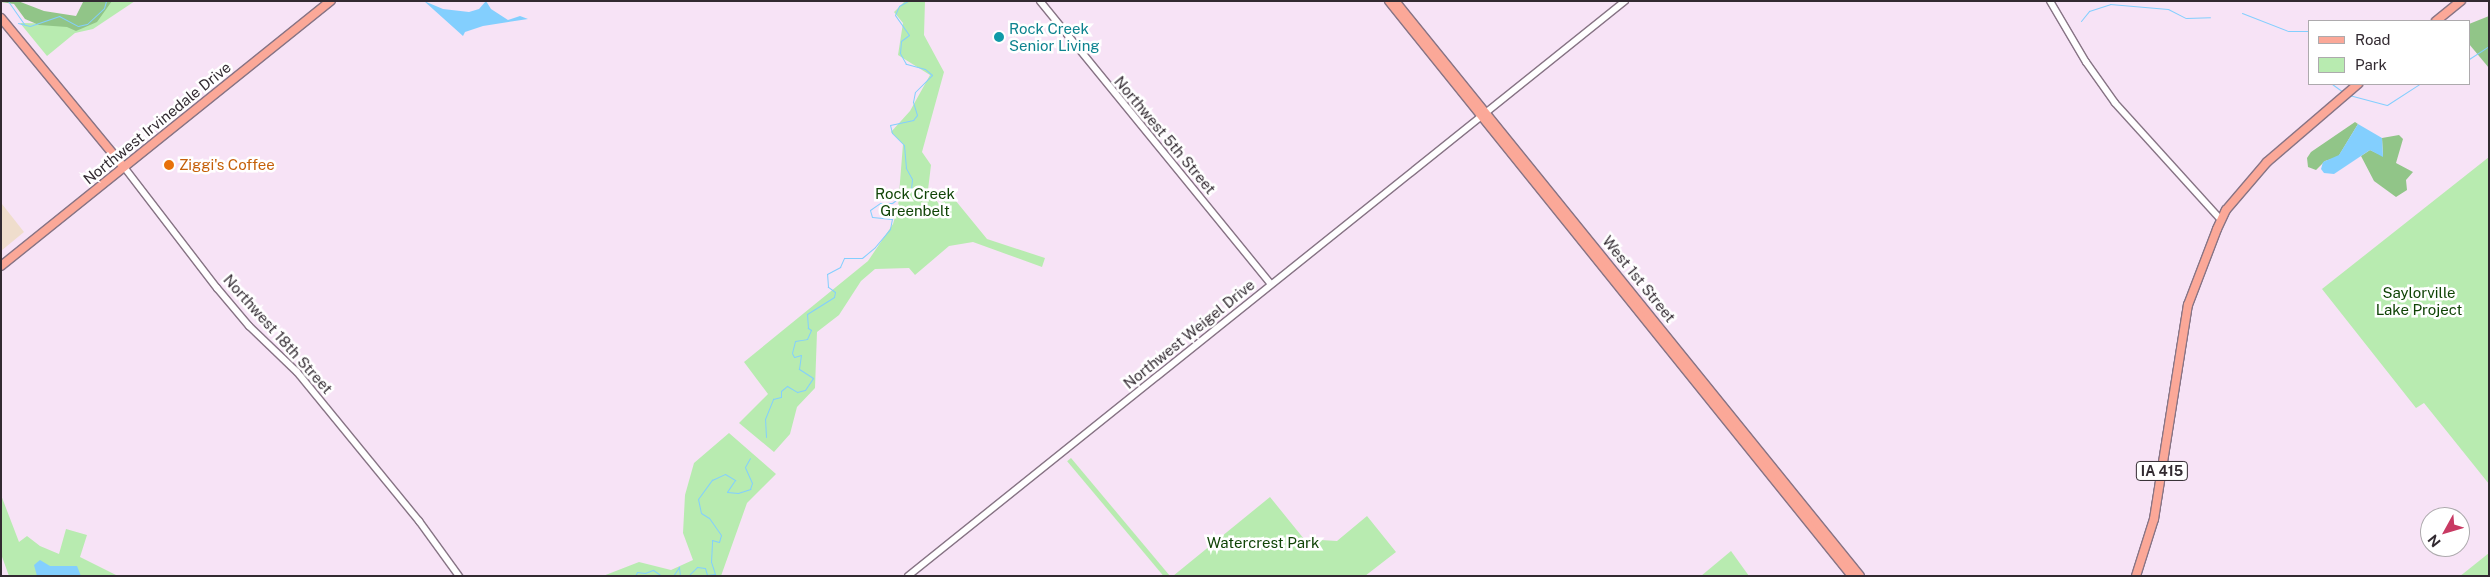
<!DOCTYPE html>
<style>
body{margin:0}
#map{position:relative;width:2490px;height:577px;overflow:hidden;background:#f7e3f6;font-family:"Public Sans",sans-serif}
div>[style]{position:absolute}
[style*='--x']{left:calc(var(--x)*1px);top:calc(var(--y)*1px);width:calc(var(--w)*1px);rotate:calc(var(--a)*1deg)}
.commercial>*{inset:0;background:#efddcc}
.green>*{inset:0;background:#b8ebb0;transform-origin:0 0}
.forest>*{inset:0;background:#91c588}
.water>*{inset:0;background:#83cffe}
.stream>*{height:1px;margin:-0.5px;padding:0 0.5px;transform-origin:0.5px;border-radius:0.5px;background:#83cffe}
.roads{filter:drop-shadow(1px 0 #877485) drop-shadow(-1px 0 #877485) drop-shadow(0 1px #877485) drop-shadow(0 -1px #877485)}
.minor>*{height:6px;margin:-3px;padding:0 3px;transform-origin:3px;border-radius:3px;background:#fff}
.major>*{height:8px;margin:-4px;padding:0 4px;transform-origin:4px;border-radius:4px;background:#fba898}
.dots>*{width:14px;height:14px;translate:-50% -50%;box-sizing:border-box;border:2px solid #fff;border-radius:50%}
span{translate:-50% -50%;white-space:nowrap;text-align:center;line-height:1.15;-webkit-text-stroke:5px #fff;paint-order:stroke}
.shield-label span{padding:1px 4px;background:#fff;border:1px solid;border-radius:4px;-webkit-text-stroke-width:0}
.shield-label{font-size:14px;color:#322a31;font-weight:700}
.culture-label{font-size:15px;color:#0d838f}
.left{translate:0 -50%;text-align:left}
.street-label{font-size:15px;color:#322a31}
.food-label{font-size:15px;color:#c56008}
.park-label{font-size:15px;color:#104406}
.frame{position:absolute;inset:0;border:2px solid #322a31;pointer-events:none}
.legend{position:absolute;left:2308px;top:20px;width:162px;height:65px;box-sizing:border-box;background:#fff;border:1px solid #adaaad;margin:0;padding:6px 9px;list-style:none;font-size:15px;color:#322a31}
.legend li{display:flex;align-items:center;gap:10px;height:25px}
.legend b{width:25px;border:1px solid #adaaad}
.north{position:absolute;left:2420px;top:507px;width:50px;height:50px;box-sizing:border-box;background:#fff;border:1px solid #adaaad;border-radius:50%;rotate:231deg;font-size:14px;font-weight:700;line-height:20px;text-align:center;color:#322a31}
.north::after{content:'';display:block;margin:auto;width:18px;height:22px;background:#c83a63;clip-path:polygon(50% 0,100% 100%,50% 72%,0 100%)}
</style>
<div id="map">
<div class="commercial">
<i style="clip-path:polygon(2px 204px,24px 232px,1px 251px,1px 205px)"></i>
</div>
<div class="green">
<i style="clip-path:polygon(105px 1px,135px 1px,93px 29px,75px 33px,47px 56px,20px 23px,80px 24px)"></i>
<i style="clip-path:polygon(905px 1px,925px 1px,924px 35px,944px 72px,922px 152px,931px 165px,928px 190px,939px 204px,951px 195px,987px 239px,1045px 258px,1042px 267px,973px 242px,949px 246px,915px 275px,909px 268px,875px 269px,861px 281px,839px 315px,817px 332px,815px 388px,797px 407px,790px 434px,774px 452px,739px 423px,768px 394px,744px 362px,868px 261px,893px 224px,898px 207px,903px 144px,891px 132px,910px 111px,930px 75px,898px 55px,903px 23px,894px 12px)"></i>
<i style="clip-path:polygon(2489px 157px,2489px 484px,2424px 403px,2416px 408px,2322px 289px)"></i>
<i style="clip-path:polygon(729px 433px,776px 474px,747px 503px,721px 576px,603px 576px,639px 562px,671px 570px,693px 560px,683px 533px,685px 495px,694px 463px)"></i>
<i style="left:1071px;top:458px;width:154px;height:5px;rotate:50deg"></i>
<i style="clip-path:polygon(1px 495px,19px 542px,27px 536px,40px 546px,59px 554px,66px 529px,87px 535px,80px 557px,118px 576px,9px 576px,1px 554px)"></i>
<i style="clip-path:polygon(1270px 497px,1304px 539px,1337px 541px,1367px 516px,1396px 552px,1365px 576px,1173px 576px)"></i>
<i style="clip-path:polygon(1731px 551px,1749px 576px,1701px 576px)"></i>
<i style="clip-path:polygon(2489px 553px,2489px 576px,2460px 576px,2464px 573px)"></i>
</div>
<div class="forest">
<i style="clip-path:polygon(18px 1px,44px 11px,76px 16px,83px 2px,112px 1px,97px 22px,76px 31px,67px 27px,39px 25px,25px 19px,14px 4px,1px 2px)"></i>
<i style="clip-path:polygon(2489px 16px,2489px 68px,2469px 44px,2469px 24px)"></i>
<i style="clip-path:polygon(2355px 122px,2358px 124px,2338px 157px,2325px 161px,2316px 170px,2308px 167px,2307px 158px,2311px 152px)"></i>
<i style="clip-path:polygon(2399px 135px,2403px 139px,2396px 163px,2413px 172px,2406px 180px,2407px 190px,2396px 197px,2374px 181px,2361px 156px,2370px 150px,2383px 156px,2382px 138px)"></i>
</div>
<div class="water">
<i style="clip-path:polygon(424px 1px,443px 9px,469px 12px,479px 9px,486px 1px,491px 9px,508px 20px,520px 16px,528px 19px,483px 26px,465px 32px,463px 36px)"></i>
<i style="clip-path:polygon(2358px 124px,2382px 138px,2383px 157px,2370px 150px,2334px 174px,2324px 173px,2321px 169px,2323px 162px,2339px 155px)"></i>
<i style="clip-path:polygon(40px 560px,50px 566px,77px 566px,81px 576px,37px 576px,34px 565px)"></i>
</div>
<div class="stream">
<i style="--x:8;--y:1;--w:28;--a:55"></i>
<i style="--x:2242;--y:13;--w:49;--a:21.4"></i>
<i style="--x:2288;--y:31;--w:21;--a:0"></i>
<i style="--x:2081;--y:21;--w:13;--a:-51"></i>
<i style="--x:2089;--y:11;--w:22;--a:-18"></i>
<i style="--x:2110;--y:4;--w:58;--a:4.9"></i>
<i style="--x:2168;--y:9;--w:20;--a:27"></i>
<i style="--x:2186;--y:18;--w:24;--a:-2"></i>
<i style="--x:18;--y:23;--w:12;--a:14"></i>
<i style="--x:30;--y:26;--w:31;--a:-19"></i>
<i style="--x:59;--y:16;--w:21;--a:28"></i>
<i style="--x:78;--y:26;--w:9;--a:-13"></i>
<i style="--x:87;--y:24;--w:23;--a:-43"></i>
<i style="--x:104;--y:8;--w:7;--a:-74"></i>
<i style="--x:2469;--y:59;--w:24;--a:-33"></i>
<i style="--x:2332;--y:84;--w:14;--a:36"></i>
<i style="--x:2349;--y:95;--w:39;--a:15"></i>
<i style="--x:2387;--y:105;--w:38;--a:-33"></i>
<i style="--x:766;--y:437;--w:18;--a:-93"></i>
<i style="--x:765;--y:419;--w:22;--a:-68"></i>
<i style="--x:773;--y:399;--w:8;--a:-14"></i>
<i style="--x:781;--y:397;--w:6;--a:-90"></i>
<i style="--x:781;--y:391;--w:8;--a:-40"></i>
<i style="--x:787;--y:386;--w:12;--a:31"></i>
<i style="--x:797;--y:392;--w:8;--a:-14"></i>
<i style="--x:805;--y:390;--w:14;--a:-56"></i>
<i style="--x:813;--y:378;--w:17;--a:-147"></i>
<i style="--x:799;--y:369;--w:14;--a:-82"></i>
<i style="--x:801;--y:355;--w:7;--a:164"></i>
<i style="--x:794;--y:357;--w:4;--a:-117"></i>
<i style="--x:792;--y:353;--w:12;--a:-76"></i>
<i style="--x:795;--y:341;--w:12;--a:-9"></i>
<i style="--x:807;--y:339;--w:10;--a:-66"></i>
<i style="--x:811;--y:330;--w:4;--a:-146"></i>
<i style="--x:808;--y:328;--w:14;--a:-94"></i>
<i style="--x:807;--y:314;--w:32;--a:-32"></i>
<i style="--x:834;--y:297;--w:5;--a:-79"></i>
<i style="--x:835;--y:292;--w:9;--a:-144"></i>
<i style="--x:828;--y:287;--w:13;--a:-94"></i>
<i style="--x:827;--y:274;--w:15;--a:-28"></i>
<i style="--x:840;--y:267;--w:10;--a:-66"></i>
<i style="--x:844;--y:258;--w:18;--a:0"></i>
<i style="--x:862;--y:258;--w:17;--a:-40"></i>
<i style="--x:875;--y:247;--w:23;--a:-50"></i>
<i style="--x:890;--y:229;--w:10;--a:-79"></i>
<i style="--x:892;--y:219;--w:20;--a:-174"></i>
<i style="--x:872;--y:217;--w:7;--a:-106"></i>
<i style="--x:870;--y:210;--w:12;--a:-35"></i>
<i style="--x:880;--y:203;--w:12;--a:0"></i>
<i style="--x:892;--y:203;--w:24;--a:-36"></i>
<i style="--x:911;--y:189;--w:10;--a:-84"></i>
<i style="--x:912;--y:179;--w:13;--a:-119"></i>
<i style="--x:906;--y:168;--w:23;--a:-95"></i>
<i style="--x:904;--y:145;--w:17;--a:-135"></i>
<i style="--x:892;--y:133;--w:8;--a:-104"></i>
<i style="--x:890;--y:125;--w:24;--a:-12"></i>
<i style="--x:913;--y:120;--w:6;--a:-51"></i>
<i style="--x:917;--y:115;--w:14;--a:-107"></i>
<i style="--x:913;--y:102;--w:10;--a:-79"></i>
<i style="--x:915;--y:92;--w:24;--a:-45"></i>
<i style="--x:932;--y:75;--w:9;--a:-139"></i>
<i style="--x:925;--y:69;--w:20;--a:-165"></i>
<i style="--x:906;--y:64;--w:13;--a:-119"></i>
<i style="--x:900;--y:53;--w:12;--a:-85"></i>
<i style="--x:901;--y:41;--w:10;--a:-37"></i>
<i style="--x:909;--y:35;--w:24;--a:-125"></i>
<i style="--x:895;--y:15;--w:10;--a:-66"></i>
<i style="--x:899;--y:6;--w:10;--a:-29"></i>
<i style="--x:635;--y:576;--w:4;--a:-63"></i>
<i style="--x:637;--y:572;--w:8;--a:7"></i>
<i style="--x:645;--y:573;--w:9;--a:-21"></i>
<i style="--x:653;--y:570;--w:11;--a:34"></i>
<i style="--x:673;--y:576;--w:11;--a:-56"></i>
<i style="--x:679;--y:567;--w:9;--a:84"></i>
<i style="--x:688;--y:576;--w:13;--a:-45"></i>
<i style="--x:697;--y:567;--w:8;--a:7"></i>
<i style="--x:705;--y:568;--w:7;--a:74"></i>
<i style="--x:707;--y:575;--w:8;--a:-7"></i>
<i style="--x:715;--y:574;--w:13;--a:-108"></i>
<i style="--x:711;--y:562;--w:22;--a:-87"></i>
<i style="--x:712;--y:540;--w:7;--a:16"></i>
<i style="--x:719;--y:542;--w:7;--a:-74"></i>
<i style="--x:721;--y:535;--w:21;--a:-125"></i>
<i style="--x:709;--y:518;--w:9;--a:-148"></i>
<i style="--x:701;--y:513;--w:14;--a:-102"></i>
<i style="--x:698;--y:499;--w:24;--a:-54"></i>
<i style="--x:712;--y:480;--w:14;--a:-25"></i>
<i style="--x:725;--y:474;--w:12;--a:31"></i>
<i style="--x:735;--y:480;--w:14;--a:124"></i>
<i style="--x:727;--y:492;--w:11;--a:5"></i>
<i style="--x:738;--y:493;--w:13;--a:-18"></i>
<i style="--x:750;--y:489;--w:6;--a:-72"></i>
<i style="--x:752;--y:483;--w:17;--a:-114"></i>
<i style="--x:745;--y:467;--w:10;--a:-61"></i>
</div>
<div class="roads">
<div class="minor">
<i style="--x:1040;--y:1;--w:365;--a:50.8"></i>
<i style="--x:2050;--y:1;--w:71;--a:59.5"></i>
<i style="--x:2086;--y:62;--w:50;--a:54.7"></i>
<i style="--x:2115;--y:103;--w:158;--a:47.8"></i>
<i style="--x:124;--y:167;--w:153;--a:52.5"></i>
<i style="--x:217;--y:288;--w:50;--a:49.9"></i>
<i style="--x:249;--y:326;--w:66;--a:43.8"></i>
<i style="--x:297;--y:372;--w:193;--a:50.7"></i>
<i style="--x:419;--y:521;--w:68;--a:54"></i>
<i style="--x:908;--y:576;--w:919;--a:-38.73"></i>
</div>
<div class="major">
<i style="--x:1389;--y:1;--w:738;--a:51.16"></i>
<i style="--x:1395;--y:1;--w:739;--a:51.04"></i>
<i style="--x:1;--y:18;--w:193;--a:50.5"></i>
<i style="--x:2436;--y:21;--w:32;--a:-39"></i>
<i style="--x:1;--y:266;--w:423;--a:-38.8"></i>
<i style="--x:2136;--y:576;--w:60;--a:-72.5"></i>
<i style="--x:2154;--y:519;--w:217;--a:-81"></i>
<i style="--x:2188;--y:305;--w:81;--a:-69.1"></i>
<i style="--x:2217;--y:229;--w:21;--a:-65"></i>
<i style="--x:2226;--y:210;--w:63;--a:-49.5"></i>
<i style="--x:2267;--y:162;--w:120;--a:-40.6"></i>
</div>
</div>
<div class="dots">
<i style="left:999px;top:37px;background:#0f9aa8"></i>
<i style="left:169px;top:165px;background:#e8710a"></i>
</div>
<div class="shield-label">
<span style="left:2162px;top:471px">IA 415</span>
</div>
<div class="culture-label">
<span class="left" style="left:1009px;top:37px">Rock Creek<br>Senior Living</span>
</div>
<div class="street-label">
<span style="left:157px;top:123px;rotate:-39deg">Northwest Irvinedale Drive</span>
<span style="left:1165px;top:135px;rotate:50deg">Northwest 5th Street</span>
<span style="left:1639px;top:279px;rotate:51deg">West 1st Street</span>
<span style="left:278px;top:334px;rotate:48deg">Northwest 18th Street</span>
<span style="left:1189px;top:334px;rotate:-39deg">Northwest Weigel Drive</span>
</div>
<div class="food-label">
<span class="left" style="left:179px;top:165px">Ziggi's Coffee</span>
</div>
<div class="park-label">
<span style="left:915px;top:202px">Rock Creek<br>Greenbelt</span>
<span style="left:2419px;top:301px">Saylorville<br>Lake Project</span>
<span style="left:1263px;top:543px">Watercrest Park</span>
</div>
<div class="frame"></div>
<ul class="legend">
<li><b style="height:6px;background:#fba898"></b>Road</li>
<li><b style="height:14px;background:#b8ebb0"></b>Park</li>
</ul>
<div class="north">N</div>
</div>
